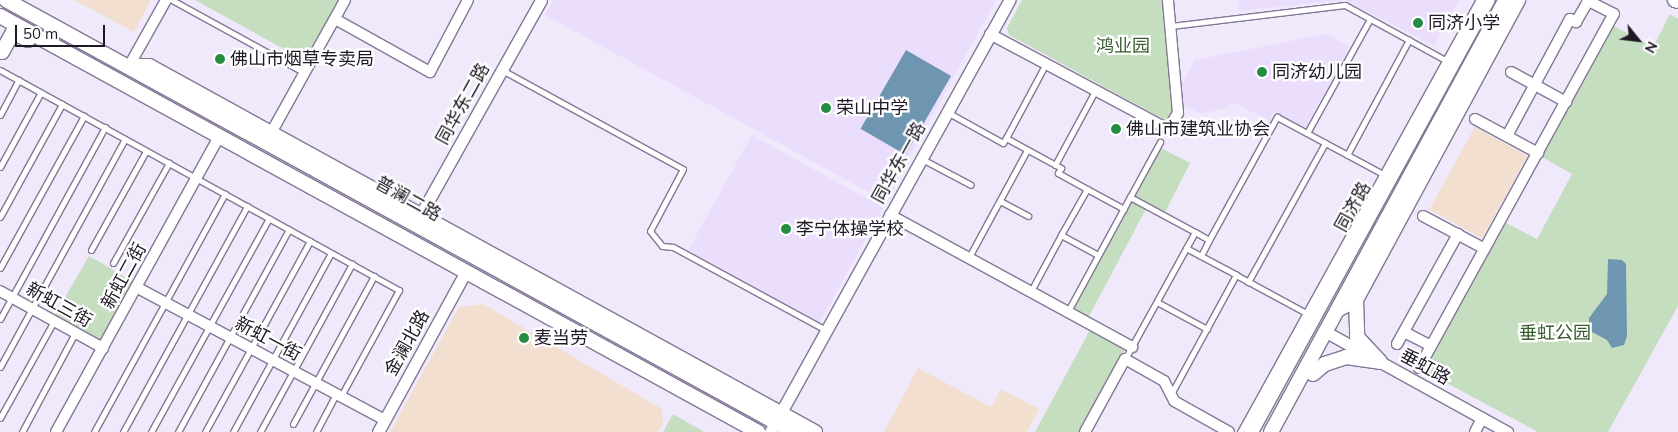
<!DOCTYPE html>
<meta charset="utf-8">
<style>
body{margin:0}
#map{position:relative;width:1678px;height:432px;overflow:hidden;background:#f0e9fc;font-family:Mulish,"Noto Sans SC",sans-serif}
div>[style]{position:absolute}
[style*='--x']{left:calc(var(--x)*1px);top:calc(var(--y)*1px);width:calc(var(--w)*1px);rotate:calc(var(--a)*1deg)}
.commercial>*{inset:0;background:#f2dfcf;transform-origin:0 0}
.built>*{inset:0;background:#ebdefd;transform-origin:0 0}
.green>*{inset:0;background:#c6dec0;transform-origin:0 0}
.water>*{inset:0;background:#6e96b0;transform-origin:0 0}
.roads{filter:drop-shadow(1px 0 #837793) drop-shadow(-1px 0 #837793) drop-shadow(0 1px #837793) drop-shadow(0 -1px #837793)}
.service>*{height:5px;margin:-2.5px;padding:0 2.5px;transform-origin:2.5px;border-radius:2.5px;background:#fff}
.minor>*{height:10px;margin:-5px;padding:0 5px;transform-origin:5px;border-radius:5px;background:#fff}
.tertiary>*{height:11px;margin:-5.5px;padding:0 5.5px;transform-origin:5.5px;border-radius:5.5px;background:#fff}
.secondary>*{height:14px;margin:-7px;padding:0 7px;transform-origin:7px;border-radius:7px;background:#fff}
.dots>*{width:14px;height:14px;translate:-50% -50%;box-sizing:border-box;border:2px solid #fff;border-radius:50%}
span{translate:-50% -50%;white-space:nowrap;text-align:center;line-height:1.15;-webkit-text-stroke:4.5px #fff;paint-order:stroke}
.poi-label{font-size:18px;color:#1e1924}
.left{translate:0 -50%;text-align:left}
.park-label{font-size:18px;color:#365d2d}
.street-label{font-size:18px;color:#1e1924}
.north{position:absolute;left:1613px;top:15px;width:50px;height:50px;-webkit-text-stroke:4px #fff;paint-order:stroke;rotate:119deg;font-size:14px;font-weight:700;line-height:20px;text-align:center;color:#1e1924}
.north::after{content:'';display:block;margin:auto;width:18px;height:22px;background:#1e1924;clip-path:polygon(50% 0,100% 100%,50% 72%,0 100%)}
.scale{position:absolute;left:15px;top:25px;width:90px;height:22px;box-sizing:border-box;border:2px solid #1e1924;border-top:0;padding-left:6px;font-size:15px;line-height:18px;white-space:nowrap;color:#1e1924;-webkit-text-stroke:4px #fff;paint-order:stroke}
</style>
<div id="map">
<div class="commercial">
<i style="clip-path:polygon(74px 0,151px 0,134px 32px)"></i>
<i style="left:1475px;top:127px;width:60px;height:94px;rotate:29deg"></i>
<i style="clip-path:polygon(483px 304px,662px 409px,663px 423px,658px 432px,390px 432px,459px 307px)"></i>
<i style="clip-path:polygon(918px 368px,991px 407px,1001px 389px,1039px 409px,1027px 432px,884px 432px)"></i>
</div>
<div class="built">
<i style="clip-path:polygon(553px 0,996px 0,885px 201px,545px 15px)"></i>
<i style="clip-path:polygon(1238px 0,1343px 0,1239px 11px)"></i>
<i style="clip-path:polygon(1345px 0,1459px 0,1434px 46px)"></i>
<i style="clip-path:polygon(1326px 34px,1350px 47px,1305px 129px,1274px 112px,1270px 121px,1232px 102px,1229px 107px,1201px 114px,1185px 106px,1181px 85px,1195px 60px)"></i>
<i style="left:752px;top:135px;width:150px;height:132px;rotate:29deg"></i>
</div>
<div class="green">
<i style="clip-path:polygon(195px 0,338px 0,306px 61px)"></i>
<i style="clip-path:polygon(1022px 0,1164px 0,1174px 112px,1170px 119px,1165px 120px,1009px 35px,1007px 28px)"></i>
<i style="clip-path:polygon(1670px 14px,1678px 19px,1678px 306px,1608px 432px,1538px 432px,1424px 371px,1506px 223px,1537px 239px,1572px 174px,1542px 157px,1614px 26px,1653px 47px)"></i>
<i style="left:1159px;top:147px;width:35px;height:55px;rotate:27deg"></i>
<i style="left:1131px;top:201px;width:17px;height:124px;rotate:28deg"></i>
<i style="left:89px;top:256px;width:53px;height:69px;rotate:30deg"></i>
<i style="clip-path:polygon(1091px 328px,1126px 348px,1080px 432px,1035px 432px)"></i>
<i style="clip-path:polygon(673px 414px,704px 432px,663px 432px)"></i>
</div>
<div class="water">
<i style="left:906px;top:50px;width:52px;height:91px;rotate:30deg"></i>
<i style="clip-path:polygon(1608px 259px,1622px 260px,1626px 264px,1627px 336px,1624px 345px,1612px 348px,1607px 340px,1592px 332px,1589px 325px,1589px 318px,1607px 294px)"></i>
</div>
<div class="roads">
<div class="service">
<i style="--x:172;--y:0;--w:152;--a:28.8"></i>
<i style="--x:1171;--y:26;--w:175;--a:-6.9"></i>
<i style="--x:1345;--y:5;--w:114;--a:28.8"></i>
<i style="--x:0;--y:70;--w:456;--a:28.9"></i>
<i style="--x:399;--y:290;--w:121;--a:118.7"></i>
<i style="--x:502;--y:70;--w:206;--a:28.7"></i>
<i style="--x:683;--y:169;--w:70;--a:118"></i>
<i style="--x:650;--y:231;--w:19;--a:51"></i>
<i style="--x:662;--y:246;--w:11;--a:5"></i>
<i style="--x:673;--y:247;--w:174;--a:28.5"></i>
<i style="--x:947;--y:112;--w:64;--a:29"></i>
<i style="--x:1003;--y:143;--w:6;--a:-59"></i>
<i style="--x:1006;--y:138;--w:63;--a:28.6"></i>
<i style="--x:1061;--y:168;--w:6;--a:121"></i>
<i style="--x:1058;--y:173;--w:33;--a:29"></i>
<i style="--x:1087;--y:189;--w:53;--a:119.5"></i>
<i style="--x:1061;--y:235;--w:42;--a:28.4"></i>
<i style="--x:0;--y:115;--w:40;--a:-62"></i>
<i style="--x:1307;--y:133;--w:130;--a:-61.1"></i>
<i style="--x:1006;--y:138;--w:78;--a:-61.8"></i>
<i style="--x:1347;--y:155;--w:131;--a:-61.7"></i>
<i style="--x:922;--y:159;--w:55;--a:28"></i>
<i style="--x:1055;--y:165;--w:84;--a:-61.6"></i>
<i style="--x:0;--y:167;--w:85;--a:-61.3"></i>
<i style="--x:1087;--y:189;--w:42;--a:28.4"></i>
<i style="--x:1130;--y:197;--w:63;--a:-61.4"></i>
<i style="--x:1000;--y:201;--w:32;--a:28"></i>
<i style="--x:0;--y:217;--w:129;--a:-61.2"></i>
<i style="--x:1195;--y:232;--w:16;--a:30"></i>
<i style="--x:1209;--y:240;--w:141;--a:-61.1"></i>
<i style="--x:1277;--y:117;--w:120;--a:28.3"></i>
<i style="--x:1209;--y:240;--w:18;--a:117"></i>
<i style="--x:1201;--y:256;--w:40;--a:28"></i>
<i style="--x:1186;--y:248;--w:17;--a:28"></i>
<i style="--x:91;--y:250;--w:113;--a:-60.9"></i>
<i style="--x:969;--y:257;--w:122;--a:-61.5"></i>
<i style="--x:113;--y:263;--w:115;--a:-60.8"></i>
<i style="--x:0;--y:268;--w:174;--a:-61.1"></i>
<i style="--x:1248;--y:282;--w:159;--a:-61"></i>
<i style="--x:1031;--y:291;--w:64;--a:-61.8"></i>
<i style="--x:1157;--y:302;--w:57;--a:28.4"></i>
<i style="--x:1068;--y:311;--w:130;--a:-61.5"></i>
<i style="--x:1130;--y:197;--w:74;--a:28.3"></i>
<i style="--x:1195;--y:232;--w:145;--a:118.9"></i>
<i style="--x:0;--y:319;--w:219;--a:-61.3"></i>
<i style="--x:0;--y:367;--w:260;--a:-61.3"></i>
<i style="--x:1171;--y:394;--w:136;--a:-61.4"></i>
<i style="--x:1236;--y:275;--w:80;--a:28.5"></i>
<i style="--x:0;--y:418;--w:111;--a:-60.9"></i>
<i style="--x:293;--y:424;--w:169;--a:-61.3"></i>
<i style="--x:22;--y:432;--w:112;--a:-61.8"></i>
<i style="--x:94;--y:432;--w:272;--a:-61.2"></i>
<i style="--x:123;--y:432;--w:258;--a:-61.2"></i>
<i style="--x:151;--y:432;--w:244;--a:-61.1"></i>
<i style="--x:178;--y:432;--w:231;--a:-61.3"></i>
<i style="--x:205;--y:432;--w:218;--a:-61.2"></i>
<i style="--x:233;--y:432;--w:204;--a:-61.3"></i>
<i style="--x:260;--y:432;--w:192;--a:-61.3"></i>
<i style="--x:316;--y:432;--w:43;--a:-62.2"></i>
<i style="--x:1240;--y:432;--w:493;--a:-61.1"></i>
</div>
<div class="minor">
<i style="--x:335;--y:19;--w:109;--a:29.2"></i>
<i style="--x:430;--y:72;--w:81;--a:-62.2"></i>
<i style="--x:990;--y:34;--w:202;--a:28.1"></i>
<i style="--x:1168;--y:129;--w:19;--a:-58"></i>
<i style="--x:1178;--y:113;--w:113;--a:-95.1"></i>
<i style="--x:129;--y:66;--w:76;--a:-60.7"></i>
<i style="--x:1511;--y:72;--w:63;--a:28.6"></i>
<i style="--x:1475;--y:119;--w:72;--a:28.4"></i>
<i style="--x:271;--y:133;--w:152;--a:-60.9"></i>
<i style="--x:1507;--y:136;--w:133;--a:-61.7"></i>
<i style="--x:1570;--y:19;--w:7;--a:27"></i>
<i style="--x:1576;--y:22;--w:24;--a:-60"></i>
<i style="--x:890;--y:215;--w:276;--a:28.6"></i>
<i style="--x:1423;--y:216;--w:70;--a:28"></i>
<i style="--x:136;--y:287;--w:282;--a:28.1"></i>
<i style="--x:0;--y:291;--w:118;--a:29"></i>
<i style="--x:1404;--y:332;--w:30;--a:27"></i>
<i style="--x:1397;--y:344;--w:126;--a:-61"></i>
<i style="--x:1419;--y:368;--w:404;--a:-61.2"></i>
<i style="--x:1614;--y:14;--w:30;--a:-153"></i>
<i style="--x:56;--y:432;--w:339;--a:-61.1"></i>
<i style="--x:1085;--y:432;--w:83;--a:-61.3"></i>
<i style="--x:1125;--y:359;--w:45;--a:29.4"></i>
<i style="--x:1164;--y:381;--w:22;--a:63"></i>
<i style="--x:1174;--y:401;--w:63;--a:29.4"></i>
<i style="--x:1475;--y:432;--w:16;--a:-63"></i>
</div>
<div class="tertiary">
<i style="--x:417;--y:221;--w:253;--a:-60.7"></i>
<i style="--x:1326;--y:332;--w:207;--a:28.9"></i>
<i style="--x:378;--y:432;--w:183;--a:-61.3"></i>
<i style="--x:770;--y:432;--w:494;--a:-61"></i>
</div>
<div class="secondary">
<i style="--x:6;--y:0;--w:898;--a:28.76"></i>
<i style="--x:1675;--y:0;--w:3;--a:18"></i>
<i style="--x:0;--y:16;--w:865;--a:28.76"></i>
<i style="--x:2;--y:52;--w:23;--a:-61"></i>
<i style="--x:13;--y:32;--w:17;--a:28"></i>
<i style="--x:130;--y:66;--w:19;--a:0"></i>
<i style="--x:149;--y:66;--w:760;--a:28.79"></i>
<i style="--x:1356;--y:300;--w:37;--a:88"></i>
<i style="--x:1357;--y:337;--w:34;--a:47"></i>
<i style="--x:1339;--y:309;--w:19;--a:-28"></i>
<i style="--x:1356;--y:300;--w:341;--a:-61.6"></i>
<i style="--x:1313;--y:374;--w:16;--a:-40"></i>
<i style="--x:1325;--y:364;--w:22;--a:-18"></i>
<i style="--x:1346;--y:357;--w:34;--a:8"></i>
<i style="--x:1251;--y:432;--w:493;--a:-61.3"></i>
<i style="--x:1271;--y:432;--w:492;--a:-61.5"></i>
</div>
</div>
<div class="dots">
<i style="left:1418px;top:23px;background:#258c42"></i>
<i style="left:220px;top:59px;background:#258c42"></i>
<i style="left:1262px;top:72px;background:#258c42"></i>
<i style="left:826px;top:108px;background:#258c42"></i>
<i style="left:1116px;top:129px;background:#258c42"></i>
<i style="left:786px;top:229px;background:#258c42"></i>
<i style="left:524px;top:338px;background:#258c42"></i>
</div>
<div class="poi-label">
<span class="left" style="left:1428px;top:23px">同济小学</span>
<span class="left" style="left:230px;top:59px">佛山市烟草专卖局</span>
<span class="left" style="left:1272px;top:72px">同济幼儿园</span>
<span class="left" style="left:836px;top:108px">荣山中学</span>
<span class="left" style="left:1126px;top:129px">佛山市建筑业协会</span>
<span class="left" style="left:796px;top:229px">李宁体操学校</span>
<span class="left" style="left:534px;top:338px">麦当劳</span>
</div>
<div class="park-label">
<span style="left:1123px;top:46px">鸿业园</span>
<span style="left:1555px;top:333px">垂虹公园</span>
</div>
<div class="street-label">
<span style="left:463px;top:104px;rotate:-61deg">同华东二路</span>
<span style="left:899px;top:163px;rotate:-61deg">同华东一路</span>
<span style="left:408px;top:199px;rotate:29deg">普澜二路</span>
<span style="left:1353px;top:207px;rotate:-61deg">同济路</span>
<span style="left:124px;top:276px;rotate:-61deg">新虹二街</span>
<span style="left:59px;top:305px;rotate:29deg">新虹三街</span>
<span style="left:268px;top:339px;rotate:28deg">新虹一街</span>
<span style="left:407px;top:343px;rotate:-61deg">金澜北路</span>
<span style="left:1425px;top:367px;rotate:29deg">垂虹路</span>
</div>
<div class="north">N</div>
<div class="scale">50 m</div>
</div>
